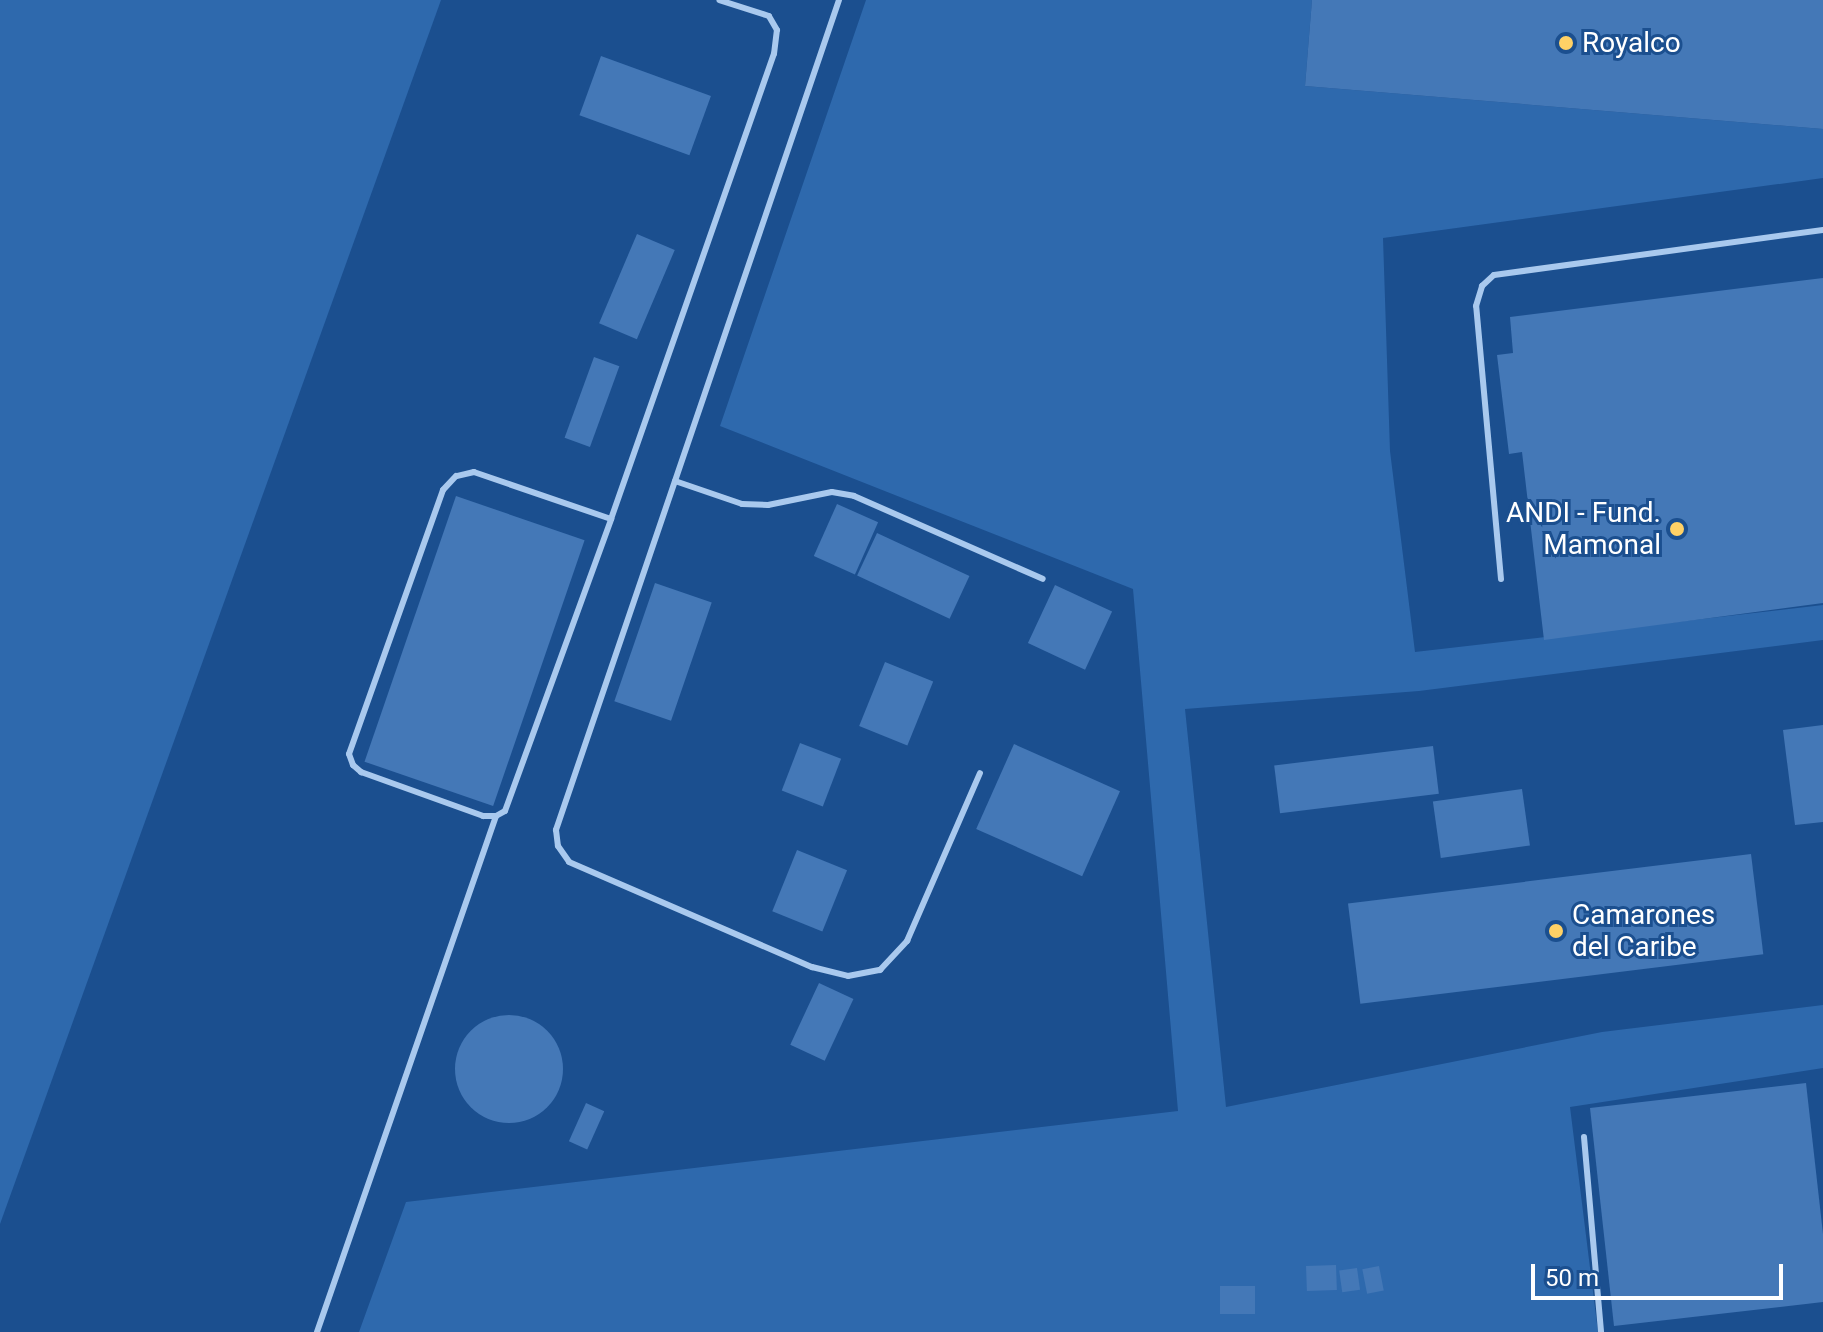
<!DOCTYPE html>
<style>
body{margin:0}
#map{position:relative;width:1823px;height:1332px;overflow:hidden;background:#1b4f8f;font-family:Roboto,sans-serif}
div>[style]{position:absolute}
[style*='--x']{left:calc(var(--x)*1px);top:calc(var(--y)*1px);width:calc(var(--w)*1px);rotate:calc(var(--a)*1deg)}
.green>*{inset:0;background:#2e69ad}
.building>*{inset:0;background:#4478b7;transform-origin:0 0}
.round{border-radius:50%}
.service>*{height:6px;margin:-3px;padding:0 3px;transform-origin:3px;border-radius:3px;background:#a9c9ee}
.dots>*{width:22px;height:22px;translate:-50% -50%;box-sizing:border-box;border:4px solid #1b4f8f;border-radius:50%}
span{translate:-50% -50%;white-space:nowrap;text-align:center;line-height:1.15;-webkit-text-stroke:6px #1b4f8f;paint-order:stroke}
.poi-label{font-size:28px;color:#fff}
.left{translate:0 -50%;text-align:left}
.right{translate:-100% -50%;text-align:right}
.scale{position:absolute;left:1531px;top:1264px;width:252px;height:36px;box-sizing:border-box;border:4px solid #fff;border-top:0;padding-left:10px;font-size:24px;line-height:28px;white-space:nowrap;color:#fff;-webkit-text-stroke:6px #1b4f8f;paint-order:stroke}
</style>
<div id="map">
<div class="green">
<i style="clip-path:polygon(0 0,441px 0,0 1224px)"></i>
<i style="clip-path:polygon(866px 0,1312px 0,1305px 86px,1823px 129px,1823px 178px,1383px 238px,1390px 451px,1415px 652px,1823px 605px,1823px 640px,1419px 691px,1185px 709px,1226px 1107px,1602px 1032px,1823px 1005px,1823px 1068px,1570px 1107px,1598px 1332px,359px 1332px,406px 1202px,1178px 1111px,1133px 589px,720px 426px)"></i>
</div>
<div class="building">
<i style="clip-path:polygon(1312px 0,1823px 0,1823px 129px,1305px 86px)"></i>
<i style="left:601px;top:56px;width:117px;height:63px;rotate:20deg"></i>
<i style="left:637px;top:234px;width:41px;height:97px;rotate:23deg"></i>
<i style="clip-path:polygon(1823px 278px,1823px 603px,1544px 640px,1522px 452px,1509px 454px,1497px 355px,1513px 353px,1510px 317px)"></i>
<i style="left:594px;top:357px;width:27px;height:86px;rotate:20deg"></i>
<i style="left:456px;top:496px;width:136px;height:281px;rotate:19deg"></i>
<i style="left:837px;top:504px;width:45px;height:57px;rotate:24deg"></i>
<i style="left:877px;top:533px;width:102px;height:47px;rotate:25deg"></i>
<i style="left:655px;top:583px;width:60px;height:125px;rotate:19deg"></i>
<i style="left:1055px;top:585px;width:63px;height:64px;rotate:25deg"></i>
<i style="left:885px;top:662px;width:52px;height:69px;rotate:22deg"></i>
<i style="clip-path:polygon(1823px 725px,1823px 822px,1795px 825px,1783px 730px)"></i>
<i style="left:800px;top:743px;width:44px;height:51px;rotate:21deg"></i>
<i style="left:1014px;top:744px;width:116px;height:93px;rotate:24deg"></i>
<i style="left:1433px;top:746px;width:48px;height:160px;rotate:83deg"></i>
<i style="left:1522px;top:789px;width:57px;height:90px;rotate:82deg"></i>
<i style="left:797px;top:850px;width:54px;height:66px;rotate:22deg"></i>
<i style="left:1751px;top:854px;width:101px;height:406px;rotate:83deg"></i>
<i style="left:819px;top:983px;width:38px;height:68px;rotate:25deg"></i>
<i class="round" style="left:455px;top:1015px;width:108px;height:108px"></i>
<i style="clip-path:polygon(1806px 1083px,1823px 1234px,1823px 1302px,1614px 1326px,1590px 1108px)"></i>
<i style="left:586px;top:1103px;width:20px;height:42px;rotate:24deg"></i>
<i style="left:1336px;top:1265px;width:25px;height:30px;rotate:88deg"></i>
<i style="left:1379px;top:1266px;width:25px;height:17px;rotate:79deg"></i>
<i style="left:1357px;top:1268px;width:22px;height:18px;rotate:82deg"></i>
<i style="left:1255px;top:1286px;width:28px;height:35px;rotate:90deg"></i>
</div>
<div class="service">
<i style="--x:839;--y:0;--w:877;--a:108.83"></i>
<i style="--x:556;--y:830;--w:16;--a:83"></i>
<i style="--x:558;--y:846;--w:19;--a:55"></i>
<i style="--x:569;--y:862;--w:265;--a:23.4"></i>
<i style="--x:812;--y:967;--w:37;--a:14"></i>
<i style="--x:848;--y:976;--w:33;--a:-11"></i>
<i style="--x:880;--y:970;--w:40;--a:-47"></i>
<i style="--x:907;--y:941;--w:183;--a:-66.5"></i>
<i style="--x:675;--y:481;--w:71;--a:18.9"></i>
<i style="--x:742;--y:504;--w:26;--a:2"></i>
<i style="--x:768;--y:505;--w:65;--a:-11.5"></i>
<i style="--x:832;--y:492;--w:22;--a:10"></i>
<i style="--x:854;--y:496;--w:206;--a:23.7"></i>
<i style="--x:611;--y:519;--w:145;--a:-161.1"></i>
<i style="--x:474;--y:472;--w:18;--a:167"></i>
<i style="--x:456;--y:476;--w:19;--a:133"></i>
<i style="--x:443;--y:490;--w:280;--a:109.6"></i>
<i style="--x:349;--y:754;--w:12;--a:70"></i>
<i style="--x:353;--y:765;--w:11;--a:41"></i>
<i style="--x:361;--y:772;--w:130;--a:19.8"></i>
<i style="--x:483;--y:816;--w:13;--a:0"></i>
<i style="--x:496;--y:816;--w:10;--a:-29"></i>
<i style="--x:505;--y:811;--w:311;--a:-70"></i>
<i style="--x:611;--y:519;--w:493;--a:-70.7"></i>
<i style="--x:774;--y:54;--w:24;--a:-83"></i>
<i style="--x:777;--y:30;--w:16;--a:-120"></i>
<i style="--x:769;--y:16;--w:52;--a:-162.3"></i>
<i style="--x:1501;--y:579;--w:274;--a:-95.2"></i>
<i style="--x:1476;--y:306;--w:21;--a:-73"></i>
<i style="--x:1482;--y:286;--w:16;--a:-43"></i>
<i style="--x:1494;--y:275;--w:332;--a:-7.8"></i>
<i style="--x:1584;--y:1137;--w:196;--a:85"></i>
<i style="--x:317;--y:1332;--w:546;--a:-70.87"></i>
</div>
<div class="dots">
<i style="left:1566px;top:43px;background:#ffd166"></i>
<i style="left:1677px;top:529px;background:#ffd166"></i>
<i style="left:1556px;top:931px;background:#ffd166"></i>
</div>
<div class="poi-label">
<span class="left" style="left:1582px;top:43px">Royalco</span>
<span class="right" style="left:1661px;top:529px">ANDI - Fund.<br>Mamonal</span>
<span class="left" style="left:1572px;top:931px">Camarones<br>del Caribe</span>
</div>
<div class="scale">50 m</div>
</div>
